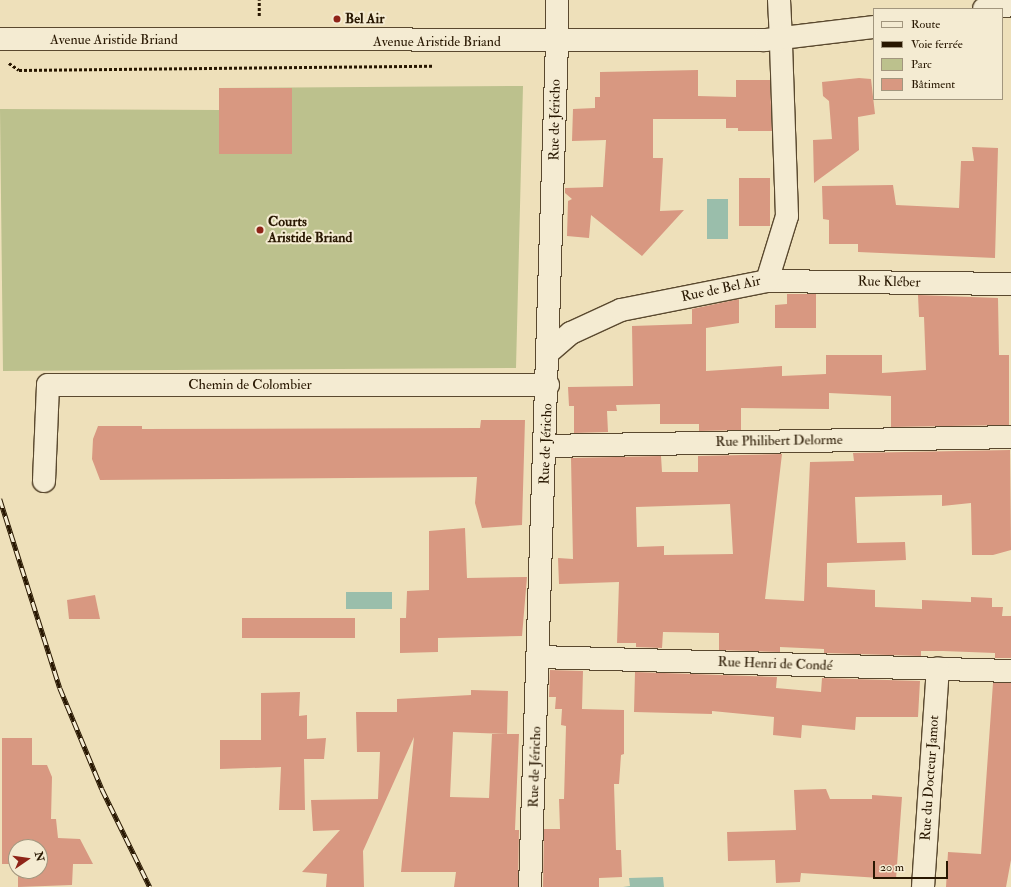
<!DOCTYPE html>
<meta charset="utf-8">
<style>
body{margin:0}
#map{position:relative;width:1011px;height:887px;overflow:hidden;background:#eee0ba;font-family:"IM FELL Double Pica",serif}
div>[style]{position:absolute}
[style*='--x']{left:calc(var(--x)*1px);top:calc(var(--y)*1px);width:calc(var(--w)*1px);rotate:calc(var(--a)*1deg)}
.green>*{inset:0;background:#bcc18d}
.water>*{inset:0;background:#9abeab;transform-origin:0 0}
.building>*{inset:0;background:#d89881;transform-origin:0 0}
.path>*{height:2.5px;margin-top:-1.25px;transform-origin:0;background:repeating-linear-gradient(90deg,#281701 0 3px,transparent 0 5px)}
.roads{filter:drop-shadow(1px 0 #5a492f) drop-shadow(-1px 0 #5a492f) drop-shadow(0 1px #5a492f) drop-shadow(0 -1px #5a492f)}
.street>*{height:22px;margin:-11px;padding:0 11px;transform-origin:11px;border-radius:11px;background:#f4ebd2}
.secondary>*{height:22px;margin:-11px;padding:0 11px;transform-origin:11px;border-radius:11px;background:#f4ebd2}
.rail>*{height:4.5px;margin-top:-2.25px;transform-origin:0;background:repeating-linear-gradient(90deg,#f4ebd2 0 9px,#281701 0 18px);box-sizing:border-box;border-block:1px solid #281701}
.dots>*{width:11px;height:11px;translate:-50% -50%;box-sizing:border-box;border:2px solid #f4ebd2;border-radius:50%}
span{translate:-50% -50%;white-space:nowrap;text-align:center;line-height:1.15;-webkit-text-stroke:4px #f4ebd2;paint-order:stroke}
.poi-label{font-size:14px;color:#281701;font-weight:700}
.left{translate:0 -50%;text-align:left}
.street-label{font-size:14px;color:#281701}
.legend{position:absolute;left:873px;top:8px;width:130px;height:92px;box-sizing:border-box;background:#f4ebd2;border:1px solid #a2967e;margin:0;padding:5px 7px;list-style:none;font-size:12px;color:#281701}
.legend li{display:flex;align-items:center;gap:8px;height:20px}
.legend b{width:20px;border:1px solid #a2967e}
.north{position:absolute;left:8px;top:839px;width:40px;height:40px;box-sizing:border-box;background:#f4ebd2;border:1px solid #a2967e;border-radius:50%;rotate:77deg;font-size:11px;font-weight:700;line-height:16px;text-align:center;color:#281701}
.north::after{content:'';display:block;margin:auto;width:14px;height:18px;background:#8f2418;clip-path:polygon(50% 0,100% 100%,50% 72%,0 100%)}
.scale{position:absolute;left:873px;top:861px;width:75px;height:18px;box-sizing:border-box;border:2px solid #281701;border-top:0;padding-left:5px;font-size:12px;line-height:14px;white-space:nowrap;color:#281701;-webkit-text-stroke:3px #f4ebd2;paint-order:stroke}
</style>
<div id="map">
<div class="green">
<i style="clip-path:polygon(523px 86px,516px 368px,3px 371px,0 109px,220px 110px,219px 88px)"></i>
</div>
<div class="water">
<i style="left:707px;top:199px;width:21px;height:40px"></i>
<i style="left:346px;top:592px;width:46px;height:17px"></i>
<i style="clip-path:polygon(663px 877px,664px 887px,623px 887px,630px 886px,629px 878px)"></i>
</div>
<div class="building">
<i style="clip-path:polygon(698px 70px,698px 96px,736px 97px,736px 80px,770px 80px,772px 131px,738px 131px,738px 128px,726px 128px,726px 119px,653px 119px,653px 158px,663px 158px,660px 211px,684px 210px,642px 256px,591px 215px,589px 238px,567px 236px,568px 201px,572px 199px,565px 193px,565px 188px,603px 187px,606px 140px,572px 141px,573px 109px,595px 108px,595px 97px,600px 97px,600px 72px)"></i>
<i style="clip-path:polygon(859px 78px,871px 79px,875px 114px,858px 117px,859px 150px,814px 183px,813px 140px,832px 139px,829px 101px,823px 96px,822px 82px)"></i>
<i style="left:219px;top:88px;width:73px;height:66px"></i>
<i style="clip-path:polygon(972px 147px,998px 148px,995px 258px,858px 252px,858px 244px,829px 244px,829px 220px,823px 219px,822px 186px,893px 185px,896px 205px,959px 208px,961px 161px,974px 161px)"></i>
<i style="left:739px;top:178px;width:31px;height:48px"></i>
<i style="clip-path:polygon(787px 294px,816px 294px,816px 328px,775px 328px,775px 305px,787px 304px)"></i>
<i style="clip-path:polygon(918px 295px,998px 298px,999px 355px,1009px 355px,1009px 425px,891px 427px,891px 396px,829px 393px,829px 409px,741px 408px,741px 430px,699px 431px,699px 424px,660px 424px,660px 404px,616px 405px,617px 411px,607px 411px,608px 432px,574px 433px,574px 406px,569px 406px,568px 387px,633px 386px,632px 326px,692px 324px,692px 309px,739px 299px,739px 323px,706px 328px,706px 371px,782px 366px,782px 376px,826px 374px,826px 355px,882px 355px,882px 373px,926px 370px,924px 317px,919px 317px)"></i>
<i style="clip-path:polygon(481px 420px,525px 420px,522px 525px,482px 528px,475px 503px,477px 477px,100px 480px,92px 459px,93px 439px,98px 426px,142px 426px,142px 429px,480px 428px)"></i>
<i style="clip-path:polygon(evenodd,1010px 450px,1011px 550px,993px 555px,972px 555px,971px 503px,942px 506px,942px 495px,855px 497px,857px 543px,905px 542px,906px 560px,827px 563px,827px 587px,875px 590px,875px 607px,922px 609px,922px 600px,971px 602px,971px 597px,992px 598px,992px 607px,1003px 607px,1002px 616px,1011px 616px,1011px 658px,995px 658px,995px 653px,943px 651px,921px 651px,921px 656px,824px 653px,824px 649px,780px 647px,780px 652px,719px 650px,719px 633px,663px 632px,662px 648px,636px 647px,636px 643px,617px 643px,619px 582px,559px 584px,558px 558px,573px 559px,571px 458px,661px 456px,662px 472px,698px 472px,698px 456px,782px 454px,765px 599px,804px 601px,810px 462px,854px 461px,853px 453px,1010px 450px,730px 504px,733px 554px,664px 555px,664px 546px,637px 547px,636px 507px,730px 504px)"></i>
<i style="clip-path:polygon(465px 528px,467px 578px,527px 577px,522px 636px,438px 638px,438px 652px,400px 653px,400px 618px,406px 618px,407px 591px,429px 590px,429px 531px)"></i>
<i style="clip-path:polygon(95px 595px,100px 619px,69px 619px,67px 600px)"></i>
<i style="left:242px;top:618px;width:113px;height:20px"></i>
<i style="clip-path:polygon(550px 670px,583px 671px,582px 709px,624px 710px,624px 754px,621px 755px,619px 784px,614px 784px,616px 850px,621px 850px,622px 877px,599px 878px,599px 887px,543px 887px,544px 829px,560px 829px,559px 799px,564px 799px,566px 726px,561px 725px,562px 709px,555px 709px,556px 697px,549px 697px)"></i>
<i style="clip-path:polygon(635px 672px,777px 677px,776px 688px,821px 692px,822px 678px,920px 681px,918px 717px,856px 717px,855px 730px,802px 725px,801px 738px,773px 735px,774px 717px,712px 711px,712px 714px,634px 712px)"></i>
<i style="clip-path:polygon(993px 683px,1011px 683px,1011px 860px,1006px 887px,946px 887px,948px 852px,981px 854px)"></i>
<i style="clip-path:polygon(evenodd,471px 690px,508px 691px,507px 734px,519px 734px,515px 830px,519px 830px,518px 887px,454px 887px,456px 872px,401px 872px,414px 737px,363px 851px,364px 887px,326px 887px,327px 874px,302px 872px,340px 830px,313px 831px,311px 800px,378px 799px,380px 752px,357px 752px,356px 712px,397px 712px,397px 699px,471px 695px,471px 690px,453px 732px,507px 734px,492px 734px,489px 798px,450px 797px,453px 732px)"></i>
<i style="clip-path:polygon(300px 692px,299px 716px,307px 715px,307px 739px,326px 738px,324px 759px,304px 759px,305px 810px,279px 810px,281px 767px,220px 769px,220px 740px,261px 740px,261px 693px)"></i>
<i style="clip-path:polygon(2px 738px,32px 738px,32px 765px,47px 765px,52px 777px,51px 819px,56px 819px,58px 838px,80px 839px,93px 864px,73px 864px,72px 885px,18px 887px,18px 871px,40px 871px,40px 847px,16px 847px,16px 864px,2px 864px)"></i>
<i style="clip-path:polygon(826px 789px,830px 799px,872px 799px,872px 795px,902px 797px,896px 879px,801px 873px,800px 882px,776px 883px,775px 860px,728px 861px,727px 832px,796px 830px,794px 790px)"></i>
</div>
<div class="path">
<i style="--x:259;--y:16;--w:16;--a:-90"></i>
<i style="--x:9;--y:63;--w:12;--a:35"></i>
<i style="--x:19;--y:70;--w:415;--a:-0.6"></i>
</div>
<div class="roads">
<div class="street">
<i style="--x:767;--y:281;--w:244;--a:0.7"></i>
<i style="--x:550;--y:351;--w:28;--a:-41"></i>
<i style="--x:571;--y:333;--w:55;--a:-24.7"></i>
<i style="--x:621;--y:310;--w:149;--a:-11.2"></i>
<i style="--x:767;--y:281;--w:68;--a:-72.9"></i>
<i style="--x:787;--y:216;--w:176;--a:-92"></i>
<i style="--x:546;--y:446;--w:465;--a:-1.1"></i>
<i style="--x:44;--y:481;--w:96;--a:-87.6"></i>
<i style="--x:48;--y:385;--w:500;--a:0"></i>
<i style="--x:539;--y:657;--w:472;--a:1.7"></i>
<i style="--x:530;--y:887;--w:845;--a:-88.17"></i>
<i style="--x:923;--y:887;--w:219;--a:-86.1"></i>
</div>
<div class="secondary">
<i style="--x:779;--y:0;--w:40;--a:87.1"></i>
<i style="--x:984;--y:9;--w:27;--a:-8"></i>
<i style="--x:0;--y:39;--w:765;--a:0.07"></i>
<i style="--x:765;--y:40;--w:110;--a:-6.8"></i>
<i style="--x:557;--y:42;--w:42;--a:-90"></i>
</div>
</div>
<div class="rail">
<i style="--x:0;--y:499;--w:198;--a:72.4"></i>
<i style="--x:60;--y:688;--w:109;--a:67.4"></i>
<i style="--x:102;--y:789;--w:109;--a:63.9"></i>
</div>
<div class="dots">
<i style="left:337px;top:19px;background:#8f2418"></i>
<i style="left:260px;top:230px;background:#8f2418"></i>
</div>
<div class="poi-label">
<span class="left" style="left:345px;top:19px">Bel Air</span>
<span class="left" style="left:268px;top:230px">Courts<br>Aristide Briand</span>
</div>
<div class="street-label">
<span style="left:114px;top:40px">Avenue Aristide Briand</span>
<span style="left:437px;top:42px">Avenue Aristide Briand</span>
<span style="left:555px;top:120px;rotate:-89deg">Rue de Jéricho</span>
<span style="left:889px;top:282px;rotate:1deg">Rue Kléber</span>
<span style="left:721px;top:289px;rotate:-12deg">Rue de Bel Air</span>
<span style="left:250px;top:385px">Chemin de Colombier</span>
<span style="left:779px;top:441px;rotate:-1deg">Rue Philibert Delorme</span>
<span style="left:546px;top:444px;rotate:-88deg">Rue de Jéricho</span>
<span style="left:775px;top:664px;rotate:2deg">Rue Henri de Condé</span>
<span style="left:535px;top:767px;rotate:-88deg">Rue de Jéricho</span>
<span style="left:930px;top:778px;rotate:-86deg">Rue du Docteur Jamot</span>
</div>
<ul class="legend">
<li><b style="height:5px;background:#f4ebd2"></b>Route</li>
<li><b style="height:5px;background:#281701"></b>Voie ferrée</li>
<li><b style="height:11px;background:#bcc18d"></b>Parc</li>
<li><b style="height:11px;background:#d89881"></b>Bâtiment</li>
</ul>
<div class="north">N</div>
<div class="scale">20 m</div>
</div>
